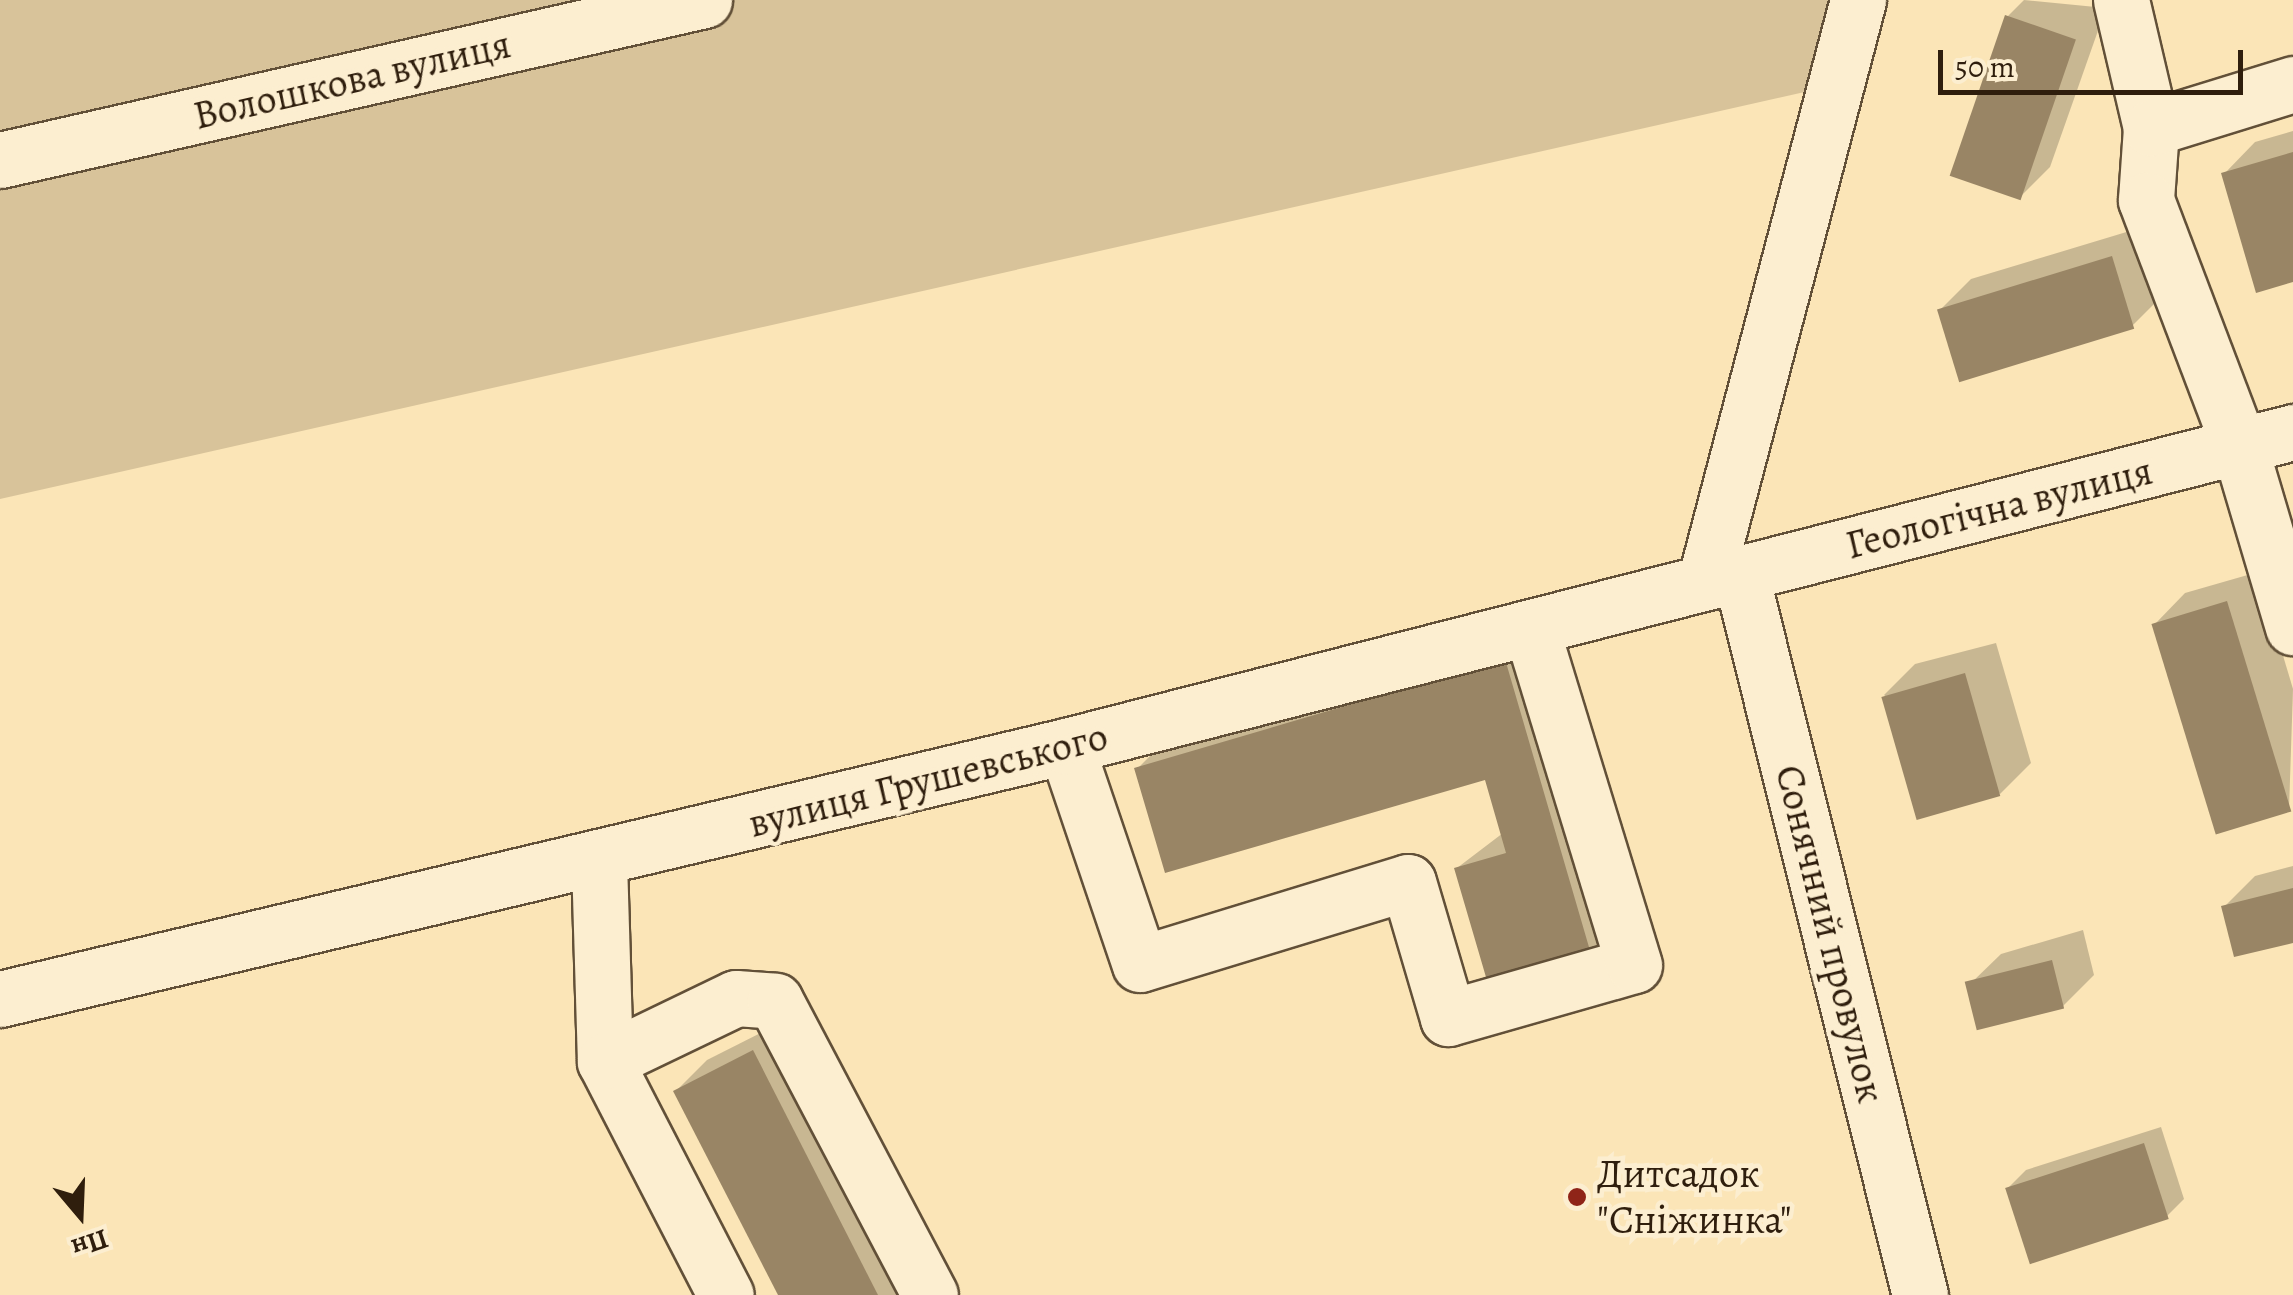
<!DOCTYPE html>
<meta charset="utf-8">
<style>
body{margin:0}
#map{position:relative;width:2293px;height:1295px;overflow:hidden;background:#fbe5b7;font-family:Alegreya,serif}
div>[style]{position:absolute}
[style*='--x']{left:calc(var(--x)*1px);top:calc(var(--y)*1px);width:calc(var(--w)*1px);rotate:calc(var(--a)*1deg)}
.green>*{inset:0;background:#d8c39a}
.shadow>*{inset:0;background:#0003}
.building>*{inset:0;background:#998565;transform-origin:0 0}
.roads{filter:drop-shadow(2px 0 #625038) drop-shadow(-2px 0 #625038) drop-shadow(0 2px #625038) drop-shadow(0 -2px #625038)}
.minor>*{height:55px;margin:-27.5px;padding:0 27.5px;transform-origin:27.5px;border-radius:27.5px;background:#fceed0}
.dots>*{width:28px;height:28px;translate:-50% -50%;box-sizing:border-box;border:5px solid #fceed0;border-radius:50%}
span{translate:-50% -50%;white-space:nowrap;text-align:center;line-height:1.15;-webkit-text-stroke:9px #fceed0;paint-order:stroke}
.street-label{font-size:40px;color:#2f1e0d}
.poi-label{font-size:40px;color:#2f1e0d}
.left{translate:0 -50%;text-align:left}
.north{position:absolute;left:30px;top:1165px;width:100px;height:100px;-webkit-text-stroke:8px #fceed0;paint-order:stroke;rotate:161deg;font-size:28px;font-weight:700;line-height:40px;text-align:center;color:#2f1e0d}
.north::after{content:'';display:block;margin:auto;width:35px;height:45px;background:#2f1e0d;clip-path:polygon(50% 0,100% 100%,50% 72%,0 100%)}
.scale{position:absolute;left:1938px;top:50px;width:305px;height:45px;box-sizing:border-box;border:5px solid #2f1e0d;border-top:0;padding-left:12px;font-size:30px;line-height:35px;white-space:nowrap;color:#2f1e0d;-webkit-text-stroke:8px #fceed0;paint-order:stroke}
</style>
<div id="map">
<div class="green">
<i style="clip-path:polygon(0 0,1833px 0,1809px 91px,0 499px)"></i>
</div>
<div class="shadow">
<i style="clip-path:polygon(2024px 0,2106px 8px,2050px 167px,2019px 198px,2008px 16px)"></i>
<i style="clip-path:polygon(2293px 131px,2293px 279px,2224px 174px,2255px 142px)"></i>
<i style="clip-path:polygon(2143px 227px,2163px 295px,2132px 326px,1940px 310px,1971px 279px)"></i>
<i style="clip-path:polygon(2258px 572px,2293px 689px,2289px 810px,2154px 625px,2185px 593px)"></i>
<i style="clip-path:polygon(1536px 630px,1621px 920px,1590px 952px,1457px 868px,1503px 833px,1486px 776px,1137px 769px,1168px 738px)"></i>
<i style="clip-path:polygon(1996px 643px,2031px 763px,2000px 794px,1884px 695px,1915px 664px)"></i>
<i style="clip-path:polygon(2293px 866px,2293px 940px,2224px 907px,2255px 876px)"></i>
<i style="clip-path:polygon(2083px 930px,2094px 975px,2063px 1006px,1969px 985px,2001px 954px)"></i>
<i style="clip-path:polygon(784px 1021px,925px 1295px,780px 1295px,676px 1091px,707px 1060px)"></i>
<i style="clip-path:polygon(2161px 1127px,2184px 1199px,2166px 1217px,2008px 1188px,2026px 1170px)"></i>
</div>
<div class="building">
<i style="left:2005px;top:15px;width:75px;height:170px;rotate:19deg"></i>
<i style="clip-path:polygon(2293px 152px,2293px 282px,2256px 293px,2221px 173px)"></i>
<i style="left:2112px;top:256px;width:76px;height:183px;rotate:73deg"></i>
<i style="left:2227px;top:601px;width:220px;height:79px;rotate:73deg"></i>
<i style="clip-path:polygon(1505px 659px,1591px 954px,1488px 984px,1454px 868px,1506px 853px,1485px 780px,1165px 873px,1134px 768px)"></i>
<i style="left:1965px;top:673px;width:128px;height:87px;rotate:74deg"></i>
<i style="clip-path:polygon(2293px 888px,2293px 943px,2234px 957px,2221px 906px)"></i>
<i style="left:2052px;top:960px;width:50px;height:90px;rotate:76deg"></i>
<i style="clip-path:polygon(753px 1050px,878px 1295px,778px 1295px,673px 1091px)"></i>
<i style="left:2144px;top:1143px;width:80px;height:146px;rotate:72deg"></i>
</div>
<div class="roads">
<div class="minor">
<i style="--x:2121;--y:0;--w:131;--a:76.8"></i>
<i style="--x:2151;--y:128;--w:72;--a:94"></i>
<i style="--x:2146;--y:200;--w:265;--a:69.2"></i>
<i style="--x:2240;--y:448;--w:187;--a:73.5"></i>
<i style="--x:2151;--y:128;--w:149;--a:-17.2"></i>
<i style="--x:0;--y:160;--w:722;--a:-12.8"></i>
<i style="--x:1740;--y:572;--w:745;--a:76.02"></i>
<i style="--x:1705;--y:582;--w:602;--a:-75.27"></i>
<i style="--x:1066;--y:746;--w:230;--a:71.3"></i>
<i style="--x:1140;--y:964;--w:280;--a:-17"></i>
<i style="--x:1408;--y:882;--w:142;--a:73.6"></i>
<i style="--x:1448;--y:1018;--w:193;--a:-15.9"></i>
<i style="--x:1634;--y:965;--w:352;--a:-107"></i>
<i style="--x:599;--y:861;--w:200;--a:88.3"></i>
<i style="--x:605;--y:1061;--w:263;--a:62.7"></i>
<i style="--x:0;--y:999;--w:1096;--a:-13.35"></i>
<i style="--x:1066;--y:746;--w:1267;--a:-14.35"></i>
<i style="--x:605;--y:1061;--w:145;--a:-25.7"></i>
<i style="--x:736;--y:998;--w:39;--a:4"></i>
<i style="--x:775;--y:1001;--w:332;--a:62.2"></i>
</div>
</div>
<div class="dots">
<i style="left:1577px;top:1197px;background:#8f2418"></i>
</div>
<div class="street-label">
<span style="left:352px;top:80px;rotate:-13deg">Волошкова вулиця</span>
<span style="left:1999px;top:508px;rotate:-14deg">Геологічна вулиця</span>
<span style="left:928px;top:780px;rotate:-14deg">вулиця Грушевського</span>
<span style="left:1830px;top:934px;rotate:76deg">Сонячний провулок</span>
</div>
<div class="poi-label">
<span class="left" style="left:1597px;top:1197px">Дитсадок<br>"Сніжинка"</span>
</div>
<div class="north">Пн</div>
<div class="scale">50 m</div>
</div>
